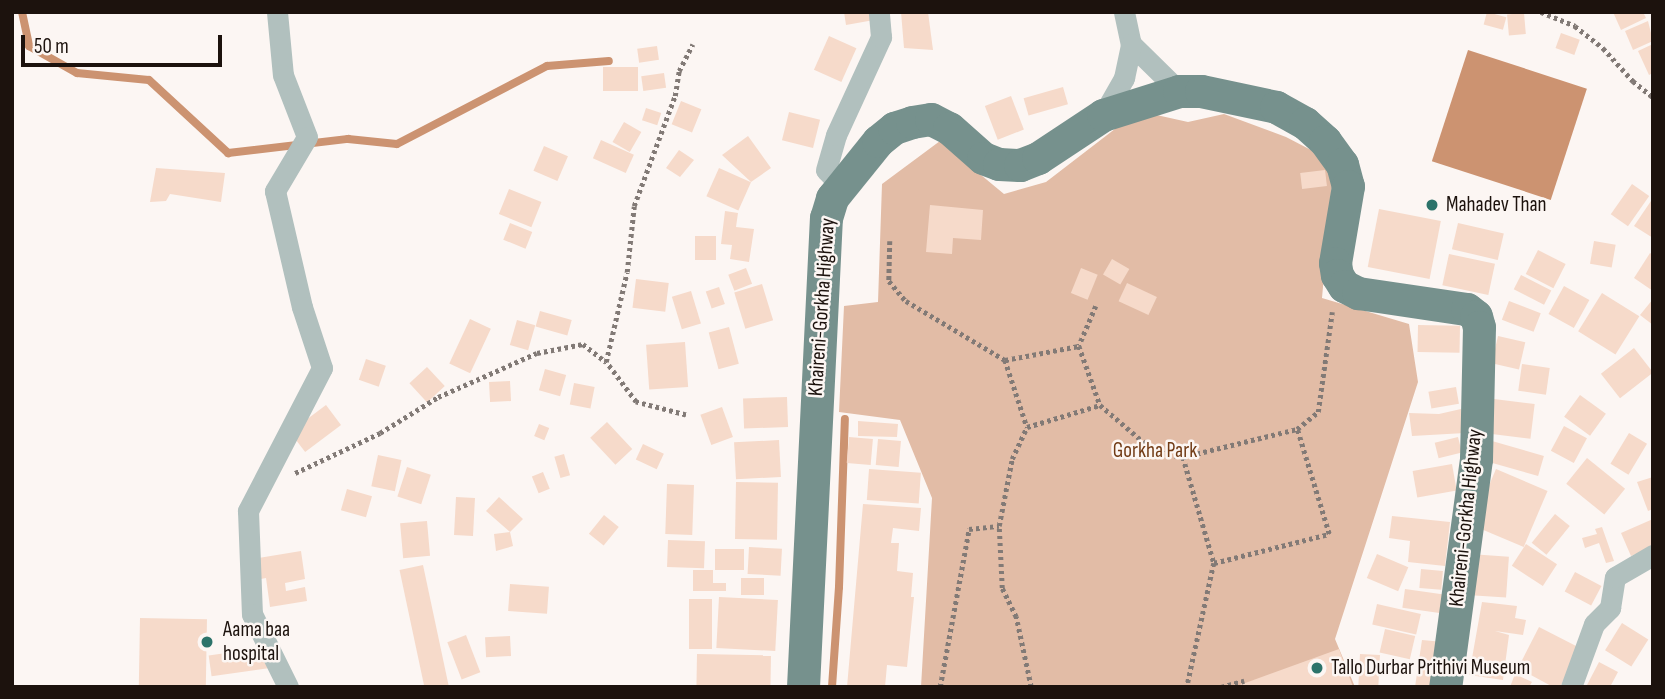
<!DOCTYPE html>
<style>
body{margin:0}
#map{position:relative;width:1665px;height:699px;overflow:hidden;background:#fcf6f3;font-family:"Sofia Sans Condensed",sans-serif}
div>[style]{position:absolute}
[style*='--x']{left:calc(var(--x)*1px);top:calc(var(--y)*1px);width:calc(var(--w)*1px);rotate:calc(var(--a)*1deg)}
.green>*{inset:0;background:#e2bca6}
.water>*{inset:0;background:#cc9371;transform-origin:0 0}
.stream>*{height:8px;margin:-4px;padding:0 4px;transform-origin:4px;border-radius:4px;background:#cc9371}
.building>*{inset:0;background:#f6daca;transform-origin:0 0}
.path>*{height:4.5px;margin-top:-2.25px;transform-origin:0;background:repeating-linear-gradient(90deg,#827a76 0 3.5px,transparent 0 7px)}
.street>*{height:21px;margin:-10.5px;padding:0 10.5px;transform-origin:10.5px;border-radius:10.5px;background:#b1c0be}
.primary>*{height:33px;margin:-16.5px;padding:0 16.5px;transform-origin:16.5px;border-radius:16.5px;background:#76918d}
.dots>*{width:19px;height:19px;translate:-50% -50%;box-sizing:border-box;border:4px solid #fcf6f3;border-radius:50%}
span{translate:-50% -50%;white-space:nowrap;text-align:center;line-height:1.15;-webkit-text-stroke:5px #fcf6f3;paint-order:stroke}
.poi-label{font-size:21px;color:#1c120d}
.left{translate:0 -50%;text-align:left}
.street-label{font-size:21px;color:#1c120d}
.park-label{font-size:21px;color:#713b15}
.frame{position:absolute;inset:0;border:14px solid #1c120d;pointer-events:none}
.scale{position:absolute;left:21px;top:35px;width:201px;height:32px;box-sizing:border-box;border:4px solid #1c120d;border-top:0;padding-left:9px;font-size:21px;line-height:24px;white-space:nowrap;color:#1c120d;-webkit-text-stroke:5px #fcf6f3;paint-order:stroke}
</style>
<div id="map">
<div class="green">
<i style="clip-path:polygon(1152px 114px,1188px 122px,1224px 114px,1286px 137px,1311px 150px,1333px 175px,1322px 298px,1409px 324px,1418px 382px,1335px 639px,1355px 687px,921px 687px,932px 498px,900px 420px,839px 412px,844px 306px,878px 302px,882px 184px,940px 141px,1004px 194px,1046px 182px,1124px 122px)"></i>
</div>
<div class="water">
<i style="left:1468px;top:50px;width:125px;height:117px;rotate:18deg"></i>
</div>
<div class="stream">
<i style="--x:22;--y:12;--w:35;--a:78"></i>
<i style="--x:29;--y:46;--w:55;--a:29.4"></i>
<i style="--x:77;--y:73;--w:72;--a:5.6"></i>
<i style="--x:149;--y:80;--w:108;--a:42.7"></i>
<i style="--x:228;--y:153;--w:121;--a:-6.7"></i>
<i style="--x:348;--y:139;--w:49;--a:5.8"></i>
<i style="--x:397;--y:144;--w:169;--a:-27.5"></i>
<i style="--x:547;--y:66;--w:62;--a:-4.6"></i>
<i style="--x:832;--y:687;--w:100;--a:-86"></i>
<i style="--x:839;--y:587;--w:168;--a:-88"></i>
</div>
<div class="building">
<i style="clip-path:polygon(844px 12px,873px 12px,874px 20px,846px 25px)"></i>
<i style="clip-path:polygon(901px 12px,928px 12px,933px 50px,904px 48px)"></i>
<i style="left:1487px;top:12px;width:20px;height:13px;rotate:15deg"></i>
<i style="clip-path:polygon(1613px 12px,1643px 12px,1646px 18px,1621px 30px)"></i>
<i style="left:1524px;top:13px;width:21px;height:17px;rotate:85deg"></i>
<i style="clip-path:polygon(1648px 21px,1653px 41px,1633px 50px,1625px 31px)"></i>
<i style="left:1561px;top:33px;width:20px;height:16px;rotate:20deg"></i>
<i style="left:829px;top:36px;width:30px;height:37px;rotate:24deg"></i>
<i style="clip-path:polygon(1653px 44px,1653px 73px,1649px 75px,1638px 51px)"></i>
<i style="left:657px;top:46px;width:14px;height:20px;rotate:82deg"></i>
<i style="left:603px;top:67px;width:35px;height:24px"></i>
<i style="left:664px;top:73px;width:15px;height:23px;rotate:82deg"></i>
<i style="left:1063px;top:87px;width:18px;height:41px;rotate:74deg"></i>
<i style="left:1011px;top:96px;width:36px;height:28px;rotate:69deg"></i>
<i style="left:681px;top:101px;width:22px;height:25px;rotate:22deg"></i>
<i style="left:646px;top:108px;width:16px;height:13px;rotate:18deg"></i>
<i style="left:789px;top:112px;width:32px;height:29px;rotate:14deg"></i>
<i style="left:624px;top:122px;width:20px;height:23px;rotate:30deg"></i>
<i style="clip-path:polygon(748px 136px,771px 168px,751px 182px,722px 155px)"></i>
<i style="left:601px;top:140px;width:36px;height:20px;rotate:24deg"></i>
<i style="left:544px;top:146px;width:26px;height:27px;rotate:23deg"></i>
<i style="clip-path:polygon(679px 150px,694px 160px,680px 177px,666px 168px)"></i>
<i style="clip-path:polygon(156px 168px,225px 173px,221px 202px,170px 194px,166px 201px,150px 202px)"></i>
<i style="left:719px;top:168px;width:35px;height:31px;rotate:24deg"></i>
<i style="left:1325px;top:170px;width:16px;height:25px;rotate:83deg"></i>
<i style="left:1632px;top:184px;width:21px;height:37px;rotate:35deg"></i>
<i style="left:509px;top:189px;width:35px;height:27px;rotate:22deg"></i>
<i style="clip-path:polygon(1653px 198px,1653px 238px,1634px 226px)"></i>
<i style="clip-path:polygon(930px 205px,983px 210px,981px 240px,953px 238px,952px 254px,926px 252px)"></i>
<i style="left:1379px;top:209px;width:63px;height:59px;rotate:11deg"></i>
<i style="clip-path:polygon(725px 211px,738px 213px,736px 227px,754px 229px,749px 262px,730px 259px,732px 245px,721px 244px)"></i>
<i style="left:510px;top:223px;width:24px;height:18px;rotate:22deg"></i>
<i style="left:1458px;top:223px;width:47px;height:27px;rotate:13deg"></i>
<i style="left:695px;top:236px;width:21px;height:24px"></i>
<i style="left:1594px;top:241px;width:22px;height:23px;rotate:10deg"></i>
<i style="left:1538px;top:250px;width:31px;height:27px;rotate:27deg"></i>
<i style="clip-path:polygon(1650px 253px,1653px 255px,1653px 291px,1634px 278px)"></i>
<i style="left:1449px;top:254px;width:47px;height:32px;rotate:12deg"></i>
<i style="left:1112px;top:259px;width:20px;height:18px;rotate:30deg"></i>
<i style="left:746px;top:268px;width:17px;height:19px;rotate:69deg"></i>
<i style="left:1081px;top:268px;width:18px;height:27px;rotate:22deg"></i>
<i style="left:1521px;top:275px;width:34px;height:16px;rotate:27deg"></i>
<i style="left:636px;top:279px;width:33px;height:29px;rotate:7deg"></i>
<i style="left:1127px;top:283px;width:33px;height:20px;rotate:25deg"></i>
<i style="left:762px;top:284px;width:38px;height:29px;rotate:73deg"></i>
<i style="left:1564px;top:286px;width:29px;height:32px;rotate:29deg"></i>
<i style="left:719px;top:287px;width:18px;height:14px;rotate:71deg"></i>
<i style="left:691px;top:291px;width:34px;height:20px;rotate:73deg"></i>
<i style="left:1602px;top:293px;width:44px;height:45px;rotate:32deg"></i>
<i style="clip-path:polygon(1653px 299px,1653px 325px,1640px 315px)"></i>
<i style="left:1509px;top:301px;width:34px;height:20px;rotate:21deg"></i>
<i style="left:540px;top:311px;width:33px;height:16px;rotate:16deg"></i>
<i style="left:470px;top:319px;width:23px;height:49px;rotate:25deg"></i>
<i style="left:517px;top:320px;width:19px;height:26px;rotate:16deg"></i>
<i style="left:1418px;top:325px;width:42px;height:27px;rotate:1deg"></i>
<i style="left:729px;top:327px;width:38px;height:21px;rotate:75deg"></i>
<i style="left:1498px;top:336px;width:28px;height:28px;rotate:13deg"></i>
<i style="left:685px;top:342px;width:45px;height:39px;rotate:86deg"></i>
<i style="left:1634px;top:348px;width:31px;height:42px;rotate:52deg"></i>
<i style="left:366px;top:359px;width:21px;height:22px;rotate:19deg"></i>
<i style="left:1522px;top:364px;width:28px;height:27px;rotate:8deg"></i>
<i style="left:427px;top:367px;width:26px;height:24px;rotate:47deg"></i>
<i style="left:545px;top:369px;width:22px;height:22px;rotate:16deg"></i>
<i style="left:510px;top:381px;width:20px;height:21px;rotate:87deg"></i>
<i style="left:574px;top:383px;width:21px;height:22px;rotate:11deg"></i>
<i style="left:1456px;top:387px;width:17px;height:28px;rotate:80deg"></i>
<i style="left:1580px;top:395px;width:32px;height:27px;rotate:36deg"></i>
<i style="left:787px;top:397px;width:30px;height:44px;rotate:88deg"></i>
<i style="left:1494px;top:399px;width:41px;height:35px;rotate:7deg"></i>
<i style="left:326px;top:405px;width:25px;height:45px;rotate:53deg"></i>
<i style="left:722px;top:407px;width:32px;height:23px;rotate:70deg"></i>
<i style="clip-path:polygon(1461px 409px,1465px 433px,1412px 436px,1409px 413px,1439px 414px)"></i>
<i style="clip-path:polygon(858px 421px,898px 424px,897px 437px,858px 436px)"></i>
<i style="left:607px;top:422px;width:37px;height:23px;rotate:47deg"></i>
<i style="left:539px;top:424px;width:11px;height:13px;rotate:22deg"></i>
<i style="left:1564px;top:426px;width:26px;height:28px;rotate:28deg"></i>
<i style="left:1629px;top:433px;width:21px;height:36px;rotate:31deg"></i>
<i style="left:849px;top:437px;width:24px;height:26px;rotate:5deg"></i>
<i style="left:1458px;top:437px;width:16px;height:24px;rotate:76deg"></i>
<i style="left:878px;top:439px;width:23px;height:26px;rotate:5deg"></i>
<i style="left:779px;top:440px;width:37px;height:45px;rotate:87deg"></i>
<i style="left:1492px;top:441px;width:54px;height:21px;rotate:16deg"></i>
<i style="left:643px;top:444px;width:23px;height:17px;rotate:25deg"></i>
<i style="left:564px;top:454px;width:22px;height:10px;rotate:74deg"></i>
<i style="left:378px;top:455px;width:24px;height:32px;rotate:12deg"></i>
<i style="left:1587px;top:458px;width:49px;height:33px;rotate:39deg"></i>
<i style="left:1452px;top:464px;width:27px;height:40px;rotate:80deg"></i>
<i style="left:407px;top:467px;width:25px;height:31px;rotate:18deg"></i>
<i style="left:869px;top:469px;width:52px;height:31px;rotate:4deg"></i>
<i style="left:1496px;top:469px;width:56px;height:61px;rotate:23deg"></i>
<i style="left:543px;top:472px;width:18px;height:12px;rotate:68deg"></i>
<i style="clip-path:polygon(1653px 477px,1653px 509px,1648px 511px,1637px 482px)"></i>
<i style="left:736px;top:482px;width:42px;height:57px;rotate:1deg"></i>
<i style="left:667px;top:484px;width:27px;height:50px;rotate:2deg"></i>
<i style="left:347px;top:489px;width:26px;height:22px;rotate:16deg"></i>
<i style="left:456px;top:497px;width:19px;height:38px;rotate:3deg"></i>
<i style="clip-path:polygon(499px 497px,523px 519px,510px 532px,513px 546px,496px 551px,494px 534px,510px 532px,486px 511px)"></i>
<i style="clip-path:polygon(863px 504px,921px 508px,919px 531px,893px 528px,891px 543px,899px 543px,897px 571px,913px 573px,911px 597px,914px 597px,907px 667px,887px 665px,885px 687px,847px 687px)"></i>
<i style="left:1555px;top:514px;width:19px;height:37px;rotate:39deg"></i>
<i style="left:604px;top:515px;width:19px;height:24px;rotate:39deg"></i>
<i style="clip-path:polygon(1392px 516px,1450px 522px,1445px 566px,1408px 562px,1410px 541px,1389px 538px)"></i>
<i style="clip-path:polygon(1653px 519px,1653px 547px,1631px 556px,1621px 533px)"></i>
<i style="left:427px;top:521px;width:35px;height:27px;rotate:85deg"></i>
<i style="clip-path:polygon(1602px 527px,1614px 561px,1606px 563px,1599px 543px,1585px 548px,1582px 538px,1597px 534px,1595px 529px)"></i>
<i style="left:668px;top:540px;width:37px;height:27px;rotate:2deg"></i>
<i style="left:1526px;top:544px;width:37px;height:26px;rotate:33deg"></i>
<i style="left:749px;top:547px;width:33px;height:27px;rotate:3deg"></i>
<i style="left:715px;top:549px;width:29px;height:21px"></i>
<i style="clip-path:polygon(301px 551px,305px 579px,285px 583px,286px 591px,305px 587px,307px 601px,270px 607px,266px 578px,250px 581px,247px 560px)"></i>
<i style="left:1377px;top:554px;width:34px;height:26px;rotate:23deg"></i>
<i style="left:1470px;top:554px;width:39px;height:41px;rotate:4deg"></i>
<i style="left:423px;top:565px;width:125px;height:24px;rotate:78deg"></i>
<i style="left:1421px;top:569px;width:22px;height:19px;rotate:5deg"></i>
<i style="clip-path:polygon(693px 570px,713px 570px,713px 583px,726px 583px,726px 591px,693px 591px)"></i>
<i style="left:1575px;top:572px;width:30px;height:22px;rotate:28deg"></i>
<i style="left:741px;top:578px;width:23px;height:17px"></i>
<i style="left:510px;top:584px;width:39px;height:27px;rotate:4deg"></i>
<i style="left:1405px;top:589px;width:41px;height:19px;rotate:8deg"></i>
<i style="left:719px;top:597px;width:59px;height:51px;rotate:3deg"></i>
<i style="left:689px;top:599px;width:23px;height:50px"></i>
<i style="clip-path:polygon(1482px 602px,1517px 606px,1515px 618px,1526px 620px,1523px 635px,1495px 631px,1509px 635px,1503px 680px,1469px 675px)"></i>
<i style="left:1377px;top:604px;width:45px;height:21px;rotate:13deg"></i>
<i style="left:140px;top:618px;width:67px;height:69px;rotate:1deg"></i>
<i style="left:1622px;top:623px;width:31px;height:32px;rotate:32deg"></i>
<i style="clip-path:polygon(1539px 627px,1580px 648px,1560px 687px,1553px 687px,1518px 668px)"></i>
<i style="left:1385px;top:629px;width:31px;height:24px;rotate:13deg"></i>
<i style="left:466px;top:635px;width:40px;height:20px;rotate:69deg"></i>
<i style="left:510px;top:636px;width:20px;height:25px;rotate:87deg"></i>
<i style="clip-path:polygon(1422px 640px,1454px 643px,1451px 687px,1415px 687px)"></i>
<i style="left:276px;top:646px;width:21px;height:68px;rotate:82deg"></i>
<i style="clip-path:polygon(1339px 649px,1353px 687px,1237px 687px,1237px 686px)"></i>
<i style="left:697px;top:654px;width:74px;height:33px;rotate:1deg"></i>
<i style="left:1360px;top:654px;width:20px;height:33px;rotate:3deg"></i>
<i style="clip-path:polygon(1599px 662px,1618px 672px,1610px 687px,1587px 685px)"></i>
<i style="clip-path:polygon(1515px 674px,1532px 682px,1529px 687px,1510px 687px)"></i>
</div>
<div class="path">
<i style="--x:1541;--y:12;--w:37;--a:22"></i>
<i style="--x:1575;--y:26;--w:36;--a:38"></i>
<i style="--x:1603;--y:48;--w:45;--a:47.7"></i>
<i style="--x:1633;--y:81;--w:26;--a:39"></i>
<i style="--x:890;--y:241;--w:40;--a:91.4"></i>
<i style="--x:889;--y:281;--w:26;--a:50"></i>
<i style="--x:906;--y:301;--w:115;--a:30.8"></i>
<i style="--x:1005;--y:360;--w:71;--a:71.8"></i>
<i style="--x:1096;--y:306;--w:43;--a:113"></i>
<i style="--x:1079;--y:346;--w:63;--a:70.4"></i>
<i style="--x:1005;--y:360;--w:75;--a:-10.7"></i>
<i style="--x:686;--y:415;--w:52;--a:-165.4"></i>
<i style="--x:636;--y:402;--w:50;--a:-126.9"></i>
<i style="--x:606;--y:362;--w:92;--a:-76.9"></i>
<i style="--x:627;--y:272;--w:66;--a:-83.9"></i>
<i style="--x:634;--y:206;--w:117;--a:-69.6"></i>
<i style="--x:675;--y:96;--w:25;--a:-81"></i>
<i style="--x:679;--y:71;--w:30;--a:-63"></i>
<i style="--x:1183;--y:457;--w:110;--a:73.7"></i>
<i style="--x:1214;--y:563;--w:127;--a:102.3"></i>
<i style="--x:295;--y:473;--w:94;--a:-25.2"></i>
<i style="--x:380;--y:433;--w:68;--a:-31.8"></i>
<i style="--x:438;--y:397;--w:108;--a:-24"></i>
<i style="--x:537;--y:353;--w:47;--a:-11.1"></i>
<i style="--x:583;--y:344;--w:29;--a:38"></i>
<i style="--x:1214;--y:563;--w:119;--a:-14.2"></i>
<i style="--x:1329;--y:534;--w:110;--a:-106.9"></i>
<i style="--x:940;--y:687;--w:161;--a:-79.6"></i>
<i style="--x:969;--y:529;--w:30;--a:-6"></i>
<i style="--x:1031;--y:687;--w:72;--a:-102.1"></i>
<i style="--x:1016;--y:617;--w:32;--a:-116"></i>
<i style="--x:1002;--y:588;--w:62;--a:-92.8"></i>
<i style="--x:999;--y:526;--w:68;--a:-79"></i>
<i style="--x:1012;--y:459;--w:35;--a:-65"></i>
<i style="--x:1027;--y:427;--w:76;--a:-16.8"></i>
<i style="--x:1100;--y:405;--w:71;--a:40.4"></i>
<i style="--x:1154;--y:451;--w:30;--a:12"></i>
<i style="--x:1183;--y:457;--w:117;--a:-13.8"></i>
<i style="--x:1297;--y:429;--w:27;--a:-39"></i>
<i style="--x:1318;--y:412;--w:101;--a:-82"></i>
<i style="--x:1221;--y:687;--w:24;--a:-15"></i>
</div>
<div class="street">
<i style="--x:277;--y:12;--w:63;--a:84.6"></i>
<i style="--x:283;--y:75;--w:66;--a:68.8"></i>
<i style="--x:307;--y:137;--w:63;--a:120.7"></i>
<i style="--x:275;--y:191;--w:119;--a:76.9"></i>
<i style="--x:302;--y:307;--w:64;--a:71.8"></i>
<i style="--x:322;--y:368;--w:161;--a:117.4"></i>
<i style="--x:248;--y:511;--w:103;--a:87.8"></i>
<i style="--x:252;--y:614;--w:81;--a:63.7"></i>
<i style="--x:1124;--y:12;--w:33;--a:78"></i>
<i style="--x:1131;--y:44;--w:67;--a:44.4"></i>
<i style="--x:1103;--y:115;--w:43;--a:-60.4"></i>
<i style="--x:1124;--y:78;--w:35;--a:-78"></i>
<i style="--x:842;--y:187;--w:23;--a:-133"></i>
<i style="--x:826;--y:170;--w:36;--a:-74"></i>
<i style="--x:836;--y:135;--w:108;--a:-65.3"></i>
<i style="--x:881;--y:37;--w:25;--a:-95"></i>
<i style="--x:1571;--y:687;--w:67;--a:-69.9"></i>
<i style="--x:1594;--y:624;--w:23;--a:-45"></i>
<i style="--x:1610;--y:608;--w:31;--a:-81"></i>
<i style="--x:1615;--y:577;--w:44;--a:-30.1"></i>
</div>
<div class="primary">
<i style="--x:803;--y:687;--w:470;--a:-87.2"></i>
<i style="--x:826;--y:218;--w:21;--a:-73"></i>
<i style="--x:832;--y:198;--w:73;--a:-51.1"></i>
<i style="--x:878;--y:141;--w:21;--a:-39"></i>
<i style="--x:894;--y:128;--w:19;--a:-18"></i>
<i style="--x:912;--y:122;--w:19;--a:-9"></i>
<i style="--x:931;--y:119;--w:20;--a:27"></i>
<i style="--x:949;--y:128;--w:45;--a:41.4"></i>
<i style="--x:983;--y:158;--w:17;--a:21"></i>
<i style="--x:999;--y:164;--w:21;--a:3"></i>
<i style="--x:1020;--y:165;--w:19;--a:-21"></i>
<i style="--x:1038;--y:158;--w:78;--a:-33.5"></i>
<i style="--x:1103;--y:115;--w:80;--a:-17.5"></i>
<i style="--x:1179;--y:91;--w:22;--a:0"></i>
<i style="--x:1201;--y:91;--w:77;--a:12"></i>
<i style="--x:1276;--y:107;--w:33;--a:29"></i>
<i style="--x:1305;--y:123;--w:27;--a:42"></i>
<i style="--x:1325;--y:141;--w:29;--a:54"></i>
<i style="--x:1342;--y:164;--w:23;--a:75"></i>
<i style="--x:1348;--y:186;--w:78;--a:99.6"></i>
<i style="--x:1335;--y:263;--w:12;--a:81"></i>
<i style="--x:1337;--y:275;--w:13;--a:58"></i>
<i style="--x:1344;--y:286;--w:16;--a:27"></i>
<i style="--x:1358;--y:293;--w:110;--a:8.4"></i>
<i style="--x:1467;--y:309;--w:11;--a:38"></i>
<i style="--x:1476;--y:316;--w:11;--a:75"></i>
<i style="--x:1479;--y:327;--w:132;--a:91.3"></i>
<i style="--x:1476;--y:459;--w:230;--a:97.7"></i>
</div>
<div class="dots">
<i style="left:1432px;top:205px;background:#2c736a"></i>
<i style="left:207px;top:642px;background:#2c736a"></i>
<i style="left:1317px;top:668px;background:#2c736a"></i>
</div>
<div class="poi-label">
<span class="left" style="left:1446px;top:205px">Mahadev Than</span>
<span class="left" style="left:223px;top:642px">Aama baa<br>hospital</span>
<span class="left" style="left:1331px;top:668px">Tallo Durbar Prithivi Museum</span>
</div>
<div class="street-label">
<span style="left:822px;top:307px;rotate:-86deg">Khaireni-Gorkha Highway</span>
<span style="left:1466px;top:518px;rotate:-84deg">Khaireni-Gorkha Highway</span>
</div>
<div class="park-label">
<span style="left:1155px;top:451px">Gorkha Park</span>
</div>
<div class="frame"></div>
<div class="scale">50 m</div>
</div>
